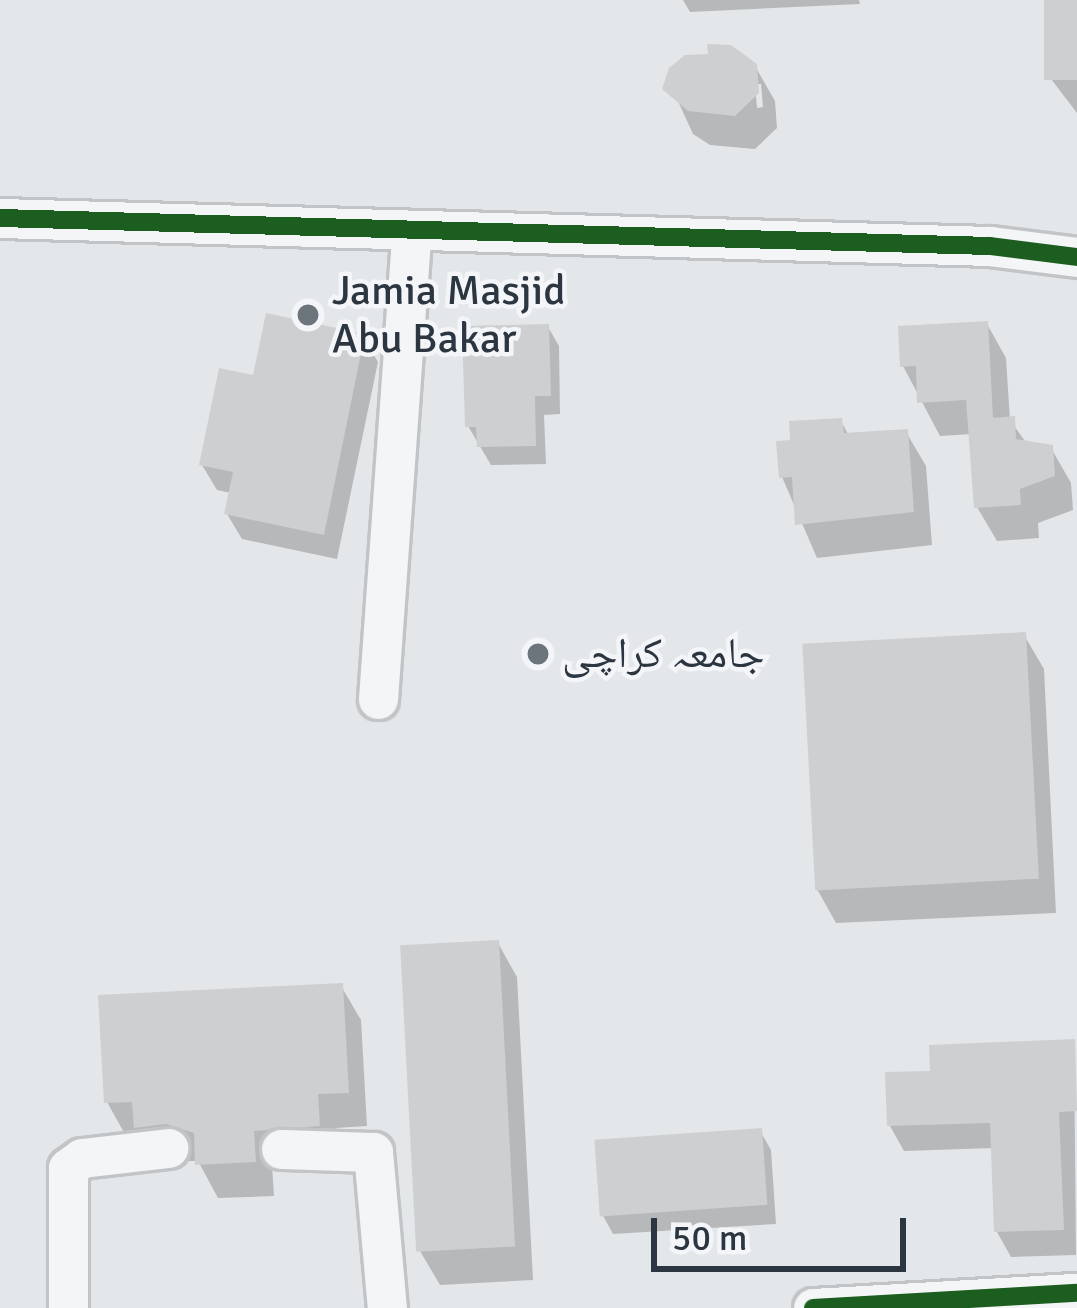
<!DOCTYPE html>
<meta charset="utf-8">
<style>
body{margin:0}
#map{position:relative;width:1077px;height:1308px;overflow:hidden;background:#e4e7e9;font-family:Signika,"Noto Naskh Arabic",sans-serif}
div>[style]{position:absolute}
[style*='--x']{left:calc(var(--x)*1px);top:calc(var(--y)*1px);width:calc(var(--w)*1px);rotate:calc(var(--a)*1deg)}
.shadow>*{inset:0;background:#0003}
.building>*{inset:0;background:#cdcfd1;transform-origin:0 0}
.roads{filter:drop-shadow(3px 0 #c2c5c7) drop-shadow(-3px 0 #c2c5c7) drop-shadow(0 3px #c2c5c7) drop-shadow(0 -3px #c2c5c7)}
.minor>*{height:39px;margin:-19.5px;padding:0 19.5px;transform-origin:19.5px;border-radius:19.5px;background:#f4f5f6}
.cycleway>*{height:18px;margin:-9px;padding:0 9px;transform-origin:9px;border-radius:9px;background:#1b5e20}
.dots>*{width:33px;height:33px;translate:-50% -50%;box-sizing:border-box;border:6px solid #f3f5f8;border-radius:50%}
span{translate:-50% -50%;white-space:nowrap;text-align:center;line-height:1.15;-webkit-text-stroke:9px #f3f5f8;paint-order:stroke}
.poi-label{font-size:42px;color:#2c3641}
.left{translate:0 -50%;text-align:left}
.scale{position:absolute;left:651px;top:1218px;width:255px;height:54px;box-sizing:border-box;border:6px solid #2c3641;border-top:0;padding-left:15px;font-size:36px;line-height:42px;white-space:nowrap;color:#2c3641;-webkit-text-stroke:9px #f3f5f8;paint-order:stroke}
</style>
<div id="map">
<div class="shadow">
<i style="clip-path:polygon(683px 0,859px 0,860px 4px,690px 12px)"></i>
<i style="clip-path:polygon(1047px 0,1077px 0,1077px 113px,1051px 79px)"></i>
<i style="clip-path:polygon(evenodd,755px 66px,775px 101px,777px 128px,755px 149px,710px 145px,693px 134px,667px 77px,755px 66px,755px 84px,761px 84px,763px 107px,757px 108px,755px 84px)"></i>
<i style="clip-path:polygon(987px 324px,1006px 358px,1010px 420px,1027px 444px,1051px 448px,1071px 483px,1073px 510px,1038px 523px,1039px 538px,997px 541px,977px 507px,972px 434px,940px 436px,903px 366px)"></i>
<i style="clip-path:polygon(548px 327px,559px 346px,560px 414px,544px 415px,546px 464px,491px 465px,468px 426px)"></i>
<i style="clip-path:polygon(363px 337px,378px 362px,337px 559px,242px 539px,227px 514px,231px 493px,217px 490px,202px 465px,255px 379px)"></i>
<i style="clip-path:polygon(841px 421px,849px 436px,906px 432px,926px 466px,932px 545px,817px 558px,782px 477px,794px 443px)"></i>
<i style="clip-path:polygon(1024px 635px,1044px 669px,1056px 913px,836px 923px,817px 889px)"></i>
<i style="clip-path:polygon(498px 943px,517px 977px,533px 1280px,440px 1285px,420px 1251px)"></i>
<i style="clip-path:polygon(341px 986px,361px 1020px,367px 1126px,336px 1128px,338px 1160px,272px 1165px,274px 1196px,218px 1198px,198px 1161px,156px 1161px,126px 1136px,107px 1102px)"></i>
<i style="clip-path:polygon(1074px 1042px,1076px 1255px,1011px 1257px,997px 1232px,994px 1148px,904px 1151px,890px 1126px)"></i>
<i style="clip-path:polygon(760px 1131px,771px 1150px,776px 1224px,613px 1234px,602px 1214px)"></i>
</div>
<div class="building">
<i style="left:1044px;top:0;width:33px;height:80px"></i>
<i style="clip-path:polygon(707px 44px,731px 45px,757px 64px,759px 93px,735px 116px,688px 111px,662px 89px,669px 68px,685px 55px,708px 54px)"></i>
<i style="clip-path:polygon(266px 313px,365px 334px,324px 535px,224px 514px,233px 472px,199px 465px,219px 368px,253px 375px)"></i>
<i style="clip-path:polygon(988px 321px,993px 418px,1015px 416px,1016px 439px,1053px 445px,1055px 476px,1020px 489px,1021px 505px,974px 508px,966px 400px,917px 403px,916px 366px,900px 367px,898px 326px)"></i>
<i style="clip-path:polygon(549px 324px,551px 396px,535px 396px,536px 446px,477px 447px,476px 427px,465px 427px,462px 326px)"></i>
<i style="clip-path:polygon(842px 418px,844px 433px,908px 429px,914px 512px,795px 525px,792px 477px,779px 478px,776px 441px,790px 440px,789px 421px)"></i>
<i style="left:1026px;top:632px;width:247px;height:224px;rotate:87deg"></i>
<i style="left:499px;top:940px;width:307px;height:99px;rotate:87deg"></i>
<i style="clip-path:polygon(343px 983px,349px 1093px,318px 1094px,320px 1126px,254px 1131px,256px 1162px,195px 1165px,194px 1133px,166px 1124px,134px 1128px,132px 1102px,104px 1103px,98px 995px)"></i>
<i style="clip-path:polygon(1075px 1039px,1077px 1111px,1059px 1112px,1064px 1230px,994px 1232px,990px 1123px,887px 1126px,885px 1072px,930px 1071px,929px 1045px)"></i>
<i style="left:762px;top:1128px;width:77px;height:168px;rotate:86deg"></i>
</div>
<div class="roads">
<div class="minor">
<i style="--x:0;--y:218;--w:990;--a:1.62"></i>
<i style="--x:990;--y:246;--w:88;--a:7.2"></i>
<i style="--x:378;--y:699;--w:470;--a:-85.9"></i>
<i style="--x:281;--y:1149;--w:92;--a:1.9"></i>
<i style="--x:373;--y:1152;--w:157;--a:84.9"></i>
<i style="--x:68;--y:1308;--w:140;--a:-90"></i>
<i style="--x:68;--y:1168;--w:17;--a:-36"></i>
<i style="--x:82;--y:1158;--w:87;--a:-6.6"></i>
<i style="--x:813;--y:1308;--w:264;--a:-3.3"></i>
</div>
</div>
<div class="cycleway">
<i style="--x:0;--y:218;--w:990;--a:1.62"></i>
<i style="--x:990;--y:246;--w:88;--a:7.2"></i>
<i style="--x:813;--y:1308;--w:264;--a:-3.3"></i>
</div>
<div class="dots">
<i style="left:308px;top:315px;background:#6c747c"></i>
<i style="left:538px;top:654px;background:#6c747c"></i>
</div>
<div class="poi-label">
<span class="left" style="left:332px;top:315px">Jamia Masjid<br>Abu Bakar</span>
<span class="left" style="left:562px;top:654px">جامعہ کراچی</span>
</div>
<div class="scale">50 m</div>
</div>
